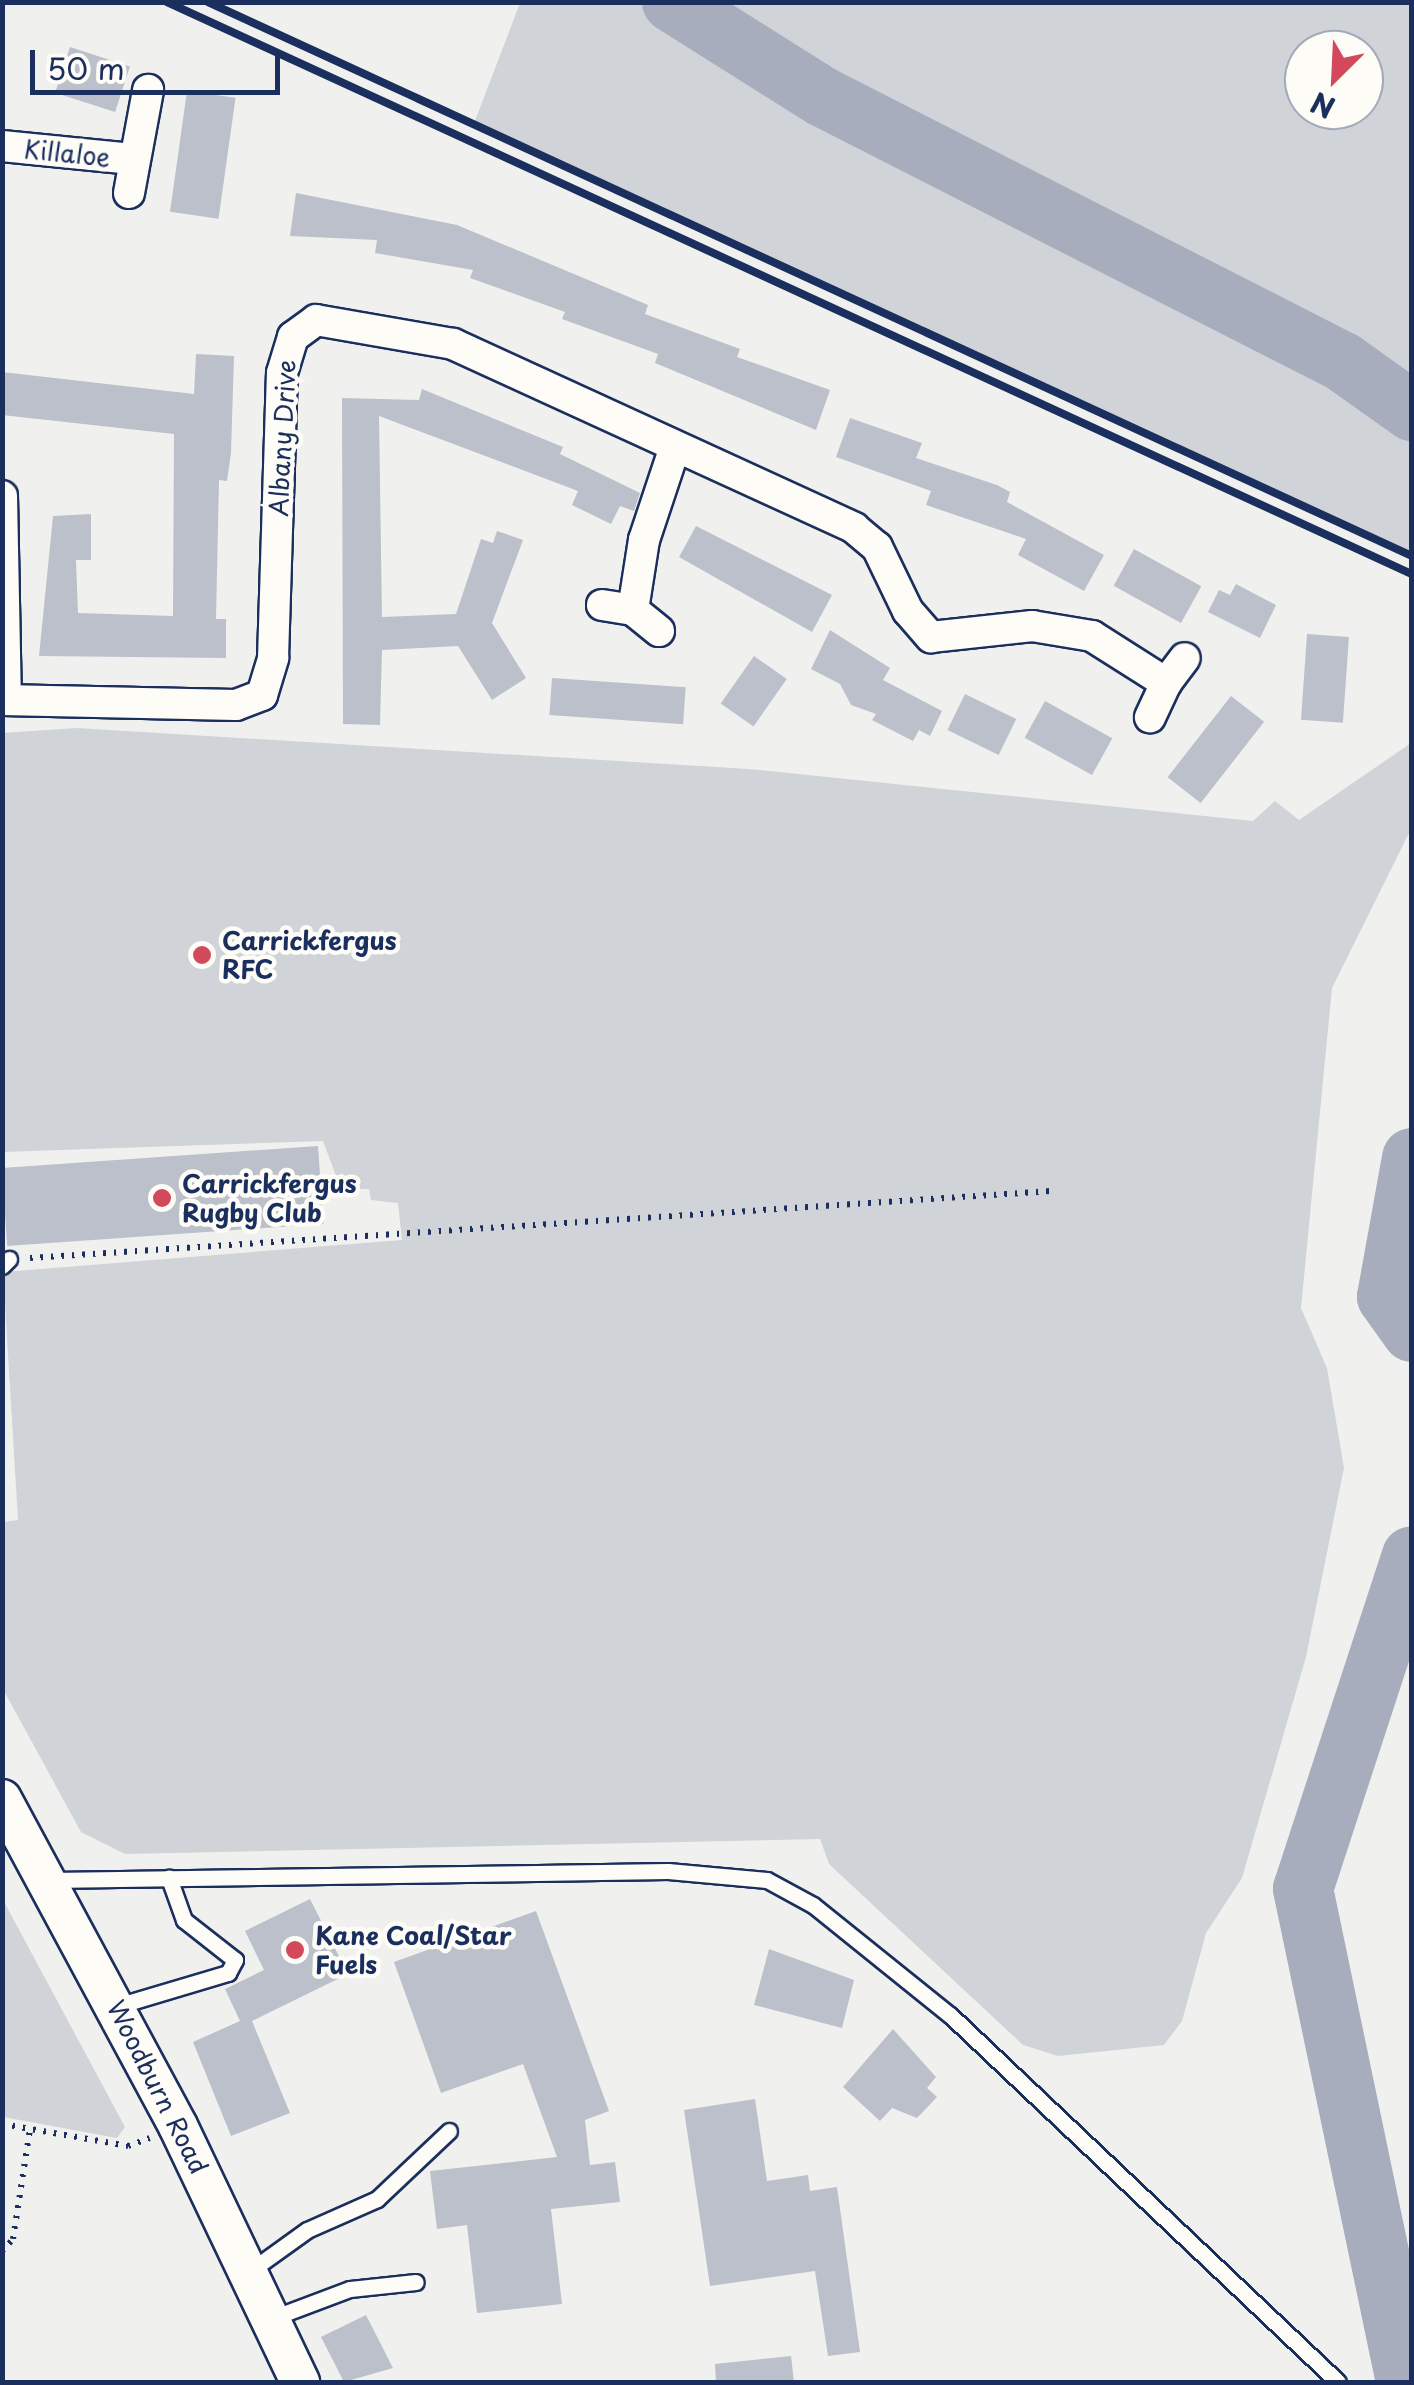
<!DOCTYPE html>
<style>
body{margin:0}
#map{position:relative;width:1414px;height:2385px;overflow:hidden;background:#f0f0ee;font-family:"Playpen Sans",sans-serif}
div>[style]{position:absolute}
[style*='--x']{left:calc(var(--x)*1px);top:calc(var(--y)*1px);width:calc(var(--w)*1px);rotate:calc(var(--a)*1deg)}
.green>*{inset:0;background:#d0d3d8}
.river>*{height:60px;margin:-30px;padding:0 30px;transform-origin:30px;border-radius:30px;background:#a7adbd}
.building>*{inset:0;background:#bbc0ca;transform-origin:0 0}
.path>*{height:6px;margin-top:-3px;transform-origin:0;background:repeating-linear-gradient(90deg,#1b2f5e 0 2.5px,transparent 0 10.5px)}
.roads{filter:drop-shadow(2px 0 #1b2f5e) drop-shadow(-2px 0 #1b2f5e) drop-shadow(0 2px #1b2f5e) drop-shadow(0 -2px #1b2f5e)}
.service>*{height:15px;margin:-7.5px;padding:0 7.5px;transform-origin:7.5px;border-radius:7.5px;background:#fdfcf7}
.minor>*{height:30px;margin:-15px;padding:0 15px;transform-origin:15px;border-radius:15px;background:#fdfcf7}
.tertiary>*{height:38px;margin:-19px;padding:0 19px;transform-origin:19px;border-radius:19px;background:#fdfcf7}
.rail>*{height:8px;margin:-4px;padding:0 4px;transform-origin:4px;border-radius:4px;background:#1b2f5e}
.dots>*{width:28px;height:28px;translate:-50% -50%;box-sizing:border-box;border:5px solid #fdfcf7;border-radius:50%}
span{translate:-50% -50%;white-space:nowrap;text-align:center;line-height:1.15;-webkit-text-stroke:9px #fdfcf7;paint-order:stroke}
.street-label{font-size:25px;color:#1b2f5e}
.poi-label{font-size:25px;color:#1b2f5e;font-weight:700}
.left{translate:0 -50%;text-align:left}
.frame{position:absolute;inset:0;border:5px solid #1b2f5e;pointer-events:none}
.north{position:absolute;left:1284px;top:30px;width:100px;height:100px;box-sizing:border-box;background:#fdfcf7;border:2px solid #a3aaba;border-radius:50%;rotate:204deg;font-size:28px;font-weight:700;line-height:40px;text-align:center;color:#1b2f5e}
.north::after{content:'';display:block;margin:auto;width:35px;height:45px;background:#d1495b;clip-path:polygon(50% 0,100% 100%,50% 72%,0 100%)}
.scale{position:absolute;left:30px;top:50px;width:250px;height:45px;box-sizing:border-box;border:5px solid #1b2f5e;border-top:0;padding-left:12px;font-size:30px;line-height:35px;white-space:nowrap;color:#1b2f5e;-webkit-text-stroke:8px #fdfcf7;paint-order:stroke}
</style>
<div id="map">
<div class="green">
<i style="clip-path:polygon(evenodd,520px 3px,1411px 3px,1411px 556px,473px 126px,520px 3px,1364px 50px,1364px 110px,1304px 110px,1304px 50px,1364px 50px)"></i>
<i style="clip-path:polygon(77px 728px,749px 769px,1253px 821px,1275px 801px,1299px 820px,1411px 743px,1411px 829px,1332px 988px,1301px 1308px,1327px 1368px,1344px 1468px,1306px 1657px,1242px 1878px,1206px 1933px,1182px 2021px,1164px 2045px,1058px 2056px,1023px 2045px,829px 1864px,820px 1839px,125px 1854px,81px 1832px,3px 1689px,3px 1522px,18px 1520px,3px 1272px,402px 1240px,398px 1203px,371px 1200px,369px 1189px,341px 1189px,323px 1141px,3px 1152px,3px 733px)"></i>
<i style="clip-path:polygon(2px 1898px,125px 2127px,117px 2138px,3px 2117px)"></i>
</div>
<div class="river">
<i style="--x:672;--y:2;--w:178;--a:32.2"></i>
<i style="--x:823;--y:97;--w:584;--a:27"></i>
<i style="--x:1343;--y:362;--w:85;--a:35.4"></i>
<i style="--x:1412;--y:1158;--w:141;--a:100.2"></i>
<i style="--x:1387;--y:1297;--w:43;--a:54.5"></i>
<i style="--x:1406;--y:2382;--w:504;--a:-101.8"></i>
<i style="--x:1303;--y:1889;--w:350;--a:-71.9"></i>
</div>
<div class="building">
<i style="left:70px;top:47px;width:63px;height:48px;rotate:18deg"></i>
<i style="left:187px;top:91px;width:49px;height:122px;rotate:8deg"></i>
<i style="clip-path:polygon(296px 193px,457px 225px,648px 305px,645px 314px,740px 349px,737px 357px,830px 390px,816px 430px,655px 363px,658px 354px,562px 319px,565px 312px,470px 278px,473px 270px,375px 253px,377px 240px,290px 236px)"></i>
<i style="clip-path:polygon(196px 354px,234px 356px,231px 453px,227px 481px,219px 480px,216px 619px,226px 619px,226px 658px,39px 656px,53px 516px,91px 514px,91px 560px,76px 560px,78px 613px,173px 616px,174px 434px,2px 415px,2px 372px,194px 394px)"></i>
<i style="clip-path:polygon(422px 389px,563px 447px,560px 454px,640px 493px,634px 511px,620px 506px,611px 524px,572px 505px,578px 491px,379px 416px,382px 617px,456px 614px,481px 539px,493px 543px,497px 531px,523px 540px,492px 623px,526px 678px,492px 700px,458px 646px,382px 650px,380px 725px,343px 724px,342px 398px,419px 400px)"></i>
<i style="clip-path:polygon(850px 418px,922px 443px,916px 458px,997px 485px,1010px 492px,1007px 502px,1104px 555px,1084px 591px,1018px 555px,1026px 539px,926px 505px,931px 491px,836px 457px)"></i>
<i style="clip-path:polygon(696px 526px,832px 595px,812px 632px,679px 557px)"></i>
<i style="left:1134px;top:549px;width:77px;height:42px;rotate:29deg"></i>
<i style="clip-path:polygon(1236px 584px,1276px 605px,1260px 638px,1208px 612px,1219px 590px,1230px 595px)"></i>
<i style="clip-path:polygon(830px 630px,890px 668px,883px 680px,942px 711px,930px 736px,919px 730px,913px 741px,872px 720px,876px 714px,851px 705px,840px 684px,811px 669px)"></i>
<i style="left:1307px;top:634px;width:42px;height:86px;rotate:4deg"></i>
<i style="left:754px;top:656px;width:40px;height:58px;rotate:35deg"></i>
<i style="left:552px;top:678px;width:134px;height:37px;rotate:4deg"></i>
<i style="left:965px;top:694px;width:57px;height:40px;rotate:26deg"></i>
<i style="left:1231px;top:696px;width:42px;height:103px;rotate:38deg"></i>
<i style="left:1045px;top:701px;width:77px;height:42px;rotate:29deg"></i>
<i style="left:318px;top:1146px;width:78px;height:317px;rotate:86deg"></i>
<i style="clip-path:polygon(310px 1899px,348px 1974px,252px 2021px,290px 2113px,231px 2136px,193px 2042px,240px 2021px,225px 1989px,264px 1970px,245px 1931px)"></i>
<i style="clip-path:polygon(536px 1911px,609px 2111px,585px 2120px,590px 2165px,615px 2162px,620px 2202px,551px 2209px,562px 2304px,477px 2313px,467px 2225px,437px 2229px,430px 2171px,557px 2157px,523px 2064px,441px 2093px,394px 1962px)"></i>
<i style="clip-path:polygon(769px 1949px,854px 1980px,842px 2028px,754px 2005px)"></i>
<i style="clip-path:polygon(893px 2029px,936px 2077px,927px 2088px,937px 2097px,917px 2118px,892px 2108px,880px 2121px,843px 2087px)"></i>
<i style="clip-path:polygon(755px 2099px,767px 2181px,808px 2175px,810px 2191px,837px 2187px,860px 2352px,828px 2356px,815px 2271px,710px 2286px,684px 2110px)"></i>
<i style="clip-path:polygon(366px 2315px,393px 2368px,344px 2382px,321px 2337px)"></i>
<i style="clip-path:polygon(791px 2356px,794px 2382px,716px 2382px,715px 2364px)"></i>
</div>
<div class="path">
<i style="--x:30;--y:1258;--w:1023;--a:-3.75"></i>
<i style="--x:2;--y:2124;--w:128;--a:9.9"></i>
<i style="--x:128;--y:2146;--w:23;--a:-20"></i>
<i style="--x:2;--y:2251;--w:16;--a:-47"></i>
<i style="--x:13;--y:2239;--w:111;--a:-81.2"></i>
</div>
<div class="roads">
<div class="service">
<i style="--x:2;--y:1266;--w:10;--a:-45"></i>
<i style="--x:50;--y:1880;--w:618;--a:-0.83"></i>
<i style="--x:668;--y:1871;--w:99;--a:5.2"></i>
<i style="--x:767;--y:1880;--w:52;--a:28.5"></i>
<i style="--x:813;--y:1905;--w:176;--a:38.8"></i>
<i style="--x:950;--y:2015;--w:534;--a:43.41"></i>
<i style="--x:117;--y:2006;--w:116;--a:-16.6"></i>
<i style="--x:228;--y:1973;--w:15;--a:-62"></i>
<i style="--x:235;--y:1960;--w:65;--a:-141.9"></i>
<i style="--x:184;--y:1920;--w:45;--a:-109.7"></i>
<i style="--x:250;--y:2271;--w:70;--a:-35.7"></i>
<i style="--x:307;--y:2230;--w:77;--a:-23.9"></i>
<i style="--x:377;--y:2199;--w:99;--a:-43.4"></i>
<i style="--x:270;--y:2319;--w:85;--a:-20.6"></i>
<i style="--x:350;--y:2289;--w:66;--a:-6.1"></i>
</div>
<div class="minor">
<i style="--x:2;--y:146;--w:131;--a:5.7"></i>
<i style="--x:129;--y:193;--w:105;--a:-79.5"></i>
<i style="--x:2;--y:496;--w:203;--a:88.9"></i>
<i style="--x:602;--y:605;--w:31;--a:9"></i>
<i style="--x:659;--y:631;--w:33;--a:-141"></i>
<i style="--x:633;--y:610;--w:71;--a:-81.1"></i>
<i style="--x:644;--y:540;--w:98;--a:-71.6"></i>
<i style="--x:1166;--y:683;--w:31;--a:-53"></i>
<i style="--x:2;--y:700;--w:234;--a:1.2"></i>
<i style="--x:236;--y:705;--w:28;--a:-21"></i>
<i style="--x:262;--y:695;--w:39;--a:-73"></i>
<i style="--x:273;--y:658;--w:285;--a:-88.2"></i>
<i style="--x:282;--y:373;--w:38;--a:-73"></i>
<i style="--x:293;--y:337;--w:29;--a:-36"></i>
<i style="--x:316;--y:320;--w:139;--a:9.9"></i>
<i style="--x:453;--y:344;--w:441;--a:24.6"></i>
<i style="--x:854;--y:528;--w:30;--a:40"></i>
<i style="--x:877;--y:547;--w:71;--a:64.2"></i>
<i style="--x:908;--y:611;--w:35;--a:49"></i>
<i style="--x:931;--y:637;--w:102;--a:-6.2"></i>
<i style="--x:1032;--y:626;--w:61;--a:9.5"></i>
<i style="--x:1092;--y:636;--w:88;--a:32.4"></i>
<i style="--x:1166;--y:683;--w:38;--a:115"></i>
</div>
<div class="tertiary">
<i style="--x:2;--y:1799;--w:371;--a:61.7"></i>
<i style="--x:178;--y:2126;--w:284;--a:64.5"></i>
</div>
</div>
<div class="rail">
<i style="--x:167;--y:2;--w:1370;--a:24.68"></i>
<i style="--x:208;--y:2;--w:1325;--a:24.71"></i>
</div>
<div class="dots">
<i style="left:202px;top:955px;background:#d1495b"></i>
<i style="left:162px;top:1198px;background:#d1495b"></i>
<i style="left:295px;top:1950px;background:#d1495b"></i>
</div>
<div class="street-label">
<span style="left:67px;top:153px;rotate:6deg">Killaloe</span>
<span style="left:282px;top:438px;rotate:-87deg">Albany Drive</span>
<span style="left:158px;top:2087px;rotate:63deg">Woodburn Road</span>
</div>
<div class="poi-label">
<span class="left" style="left:222px;top:955px">Carrickfergus<br>RFC</span>
<span class="left" style="left:182px;top:1198px">Carrickfergus<br>Rugby Club</span>
<span class="left" style="left:315px;top:1950px">Kane Coal/Star<br>Fuels</span>
</div>
<div class="frame"></div>
<div class="north">N</div>
<div class="scale">50 m</div>
</div>
